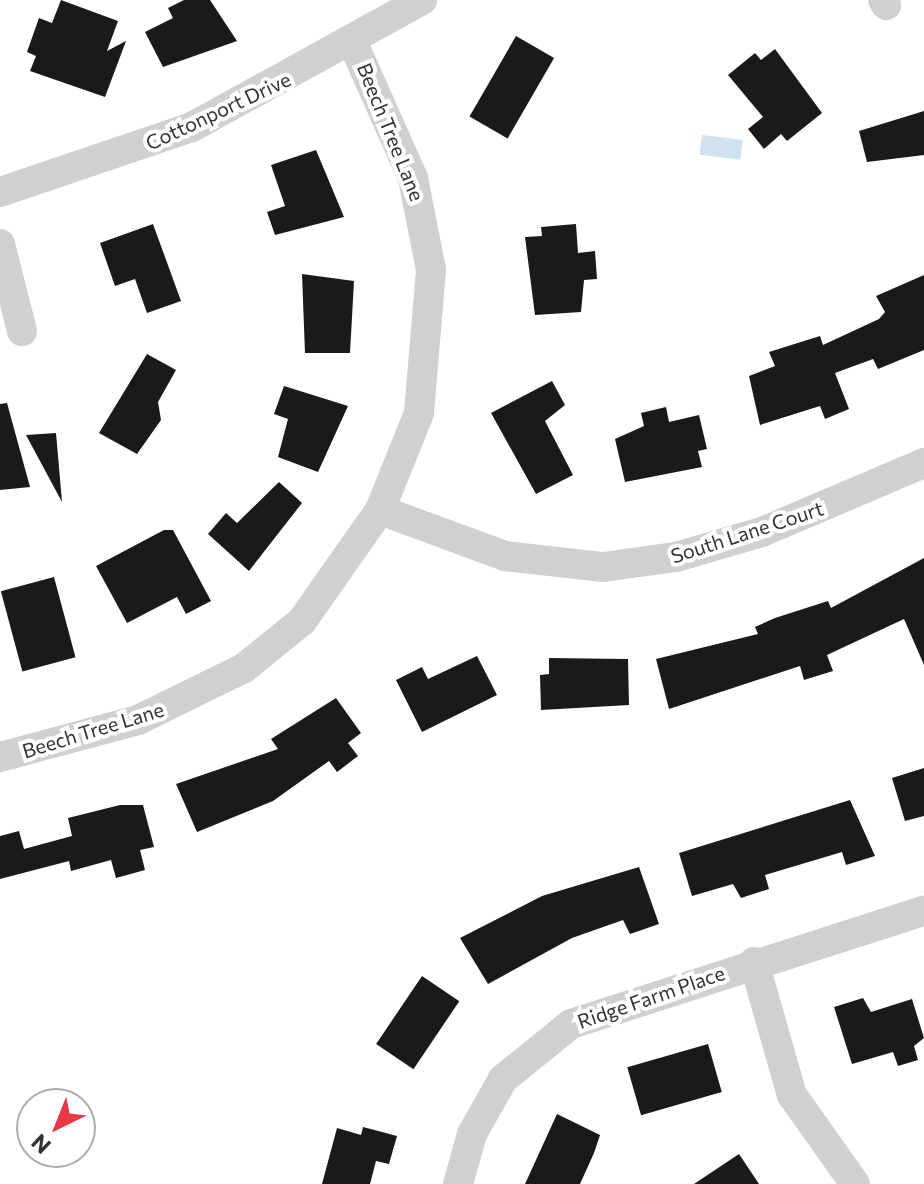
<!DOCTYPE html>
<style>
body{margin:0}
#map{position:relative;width:924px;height:1184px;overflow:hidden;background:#fff;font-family:Commissioner,sans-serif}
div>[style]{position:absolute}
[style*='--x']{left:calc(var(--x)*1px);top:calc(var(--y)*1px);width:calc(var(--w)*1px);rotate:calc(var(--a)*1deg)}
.water>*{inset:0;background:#cfe2ee;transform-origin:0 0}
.building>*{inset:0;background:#1a1a1a;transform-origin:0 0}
.minor>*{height:30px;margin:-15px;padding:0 15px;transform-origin:15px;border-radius:15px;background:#d0d0d0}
span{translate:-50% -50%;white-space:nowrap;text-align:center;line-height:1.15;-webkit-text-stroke:8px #fff;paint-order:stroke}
.street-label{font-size:20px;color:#333}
.north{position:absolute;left:16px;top:1088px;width:80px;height:80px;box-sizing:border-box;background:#fff;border:2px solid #adadad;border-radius:50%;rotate:223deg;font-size:22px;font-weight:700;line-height:32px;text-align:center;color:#333}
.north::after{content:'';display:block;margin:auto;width:28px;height:36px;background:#e63946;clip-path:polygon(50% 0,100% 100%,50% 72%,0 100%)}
</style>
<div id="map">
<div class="water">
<i style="left:702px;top:135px;width:41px;height:20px;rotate:7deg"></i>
</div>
<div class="building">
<i style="clip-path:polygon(61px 0,118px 21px,107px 51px,126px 41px,105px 97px,30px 71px,36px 56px,27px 52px,39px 18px,52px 23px)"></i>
<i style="clip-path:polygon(184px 0,210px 0,237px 41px,163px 67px,145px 32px,173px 18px,168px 8px)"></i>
<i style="left:516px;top:36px;width:44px;height:93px;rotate:30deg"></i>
<i style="clip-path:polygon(775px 49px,822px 113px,787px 141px,781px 134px,764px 149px,748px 129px,763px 117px,728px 75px,755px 53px,761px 60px)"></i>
<i style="clip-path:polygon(924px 111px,924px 155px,867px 162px,859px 131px)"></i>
<i style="clip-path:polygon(316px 150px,344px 217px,275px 235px,267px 212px,285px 206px,271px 165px)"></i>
<i style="clip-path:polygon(153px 224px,181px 301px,147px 313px,135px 279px,115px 286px,100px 243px)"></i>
<i style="clip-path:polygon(576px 224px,578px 253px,595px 251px,597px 279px,584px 280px,581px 312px,535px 315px,525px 237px,542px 236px,541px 227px)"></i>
<i style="clip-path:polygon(302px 274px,354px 281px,350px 353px,305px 353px)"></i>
<i style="clip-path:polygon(924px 275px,924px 350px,878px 369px,873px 359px,835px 373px,849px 409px,825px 419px,820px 406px,760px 425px,749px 376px,775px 366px,769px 352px,820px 336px,823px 345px,879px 319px,885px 312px,876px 296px)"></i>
<i style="clip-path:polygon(147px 354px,176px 370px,158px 402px,161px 420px,137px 454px,99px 433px)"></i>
<i style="clip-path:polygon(552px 381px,565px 405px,545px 421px,573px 475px,536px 494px,491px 413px)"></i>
<i style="clip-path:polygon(284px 386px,348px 406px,318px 472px,278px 457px,288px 419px,274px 414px)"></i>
<i style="clip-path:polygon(7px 403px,30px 487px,0 490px,0 404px)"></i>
<i style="clip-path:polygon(666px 407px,669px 422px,699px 415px,707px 449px,698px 451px,702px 467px,625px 482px,615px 439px,644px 426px,641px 413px)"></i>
<i style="clip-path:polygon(56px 433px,62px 502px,26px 435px)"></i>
<i style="clip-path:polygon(279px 482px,302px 503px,249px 571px,208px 534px,226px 513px,237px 523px)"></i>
<i style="clip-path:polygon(164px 530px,173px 530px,211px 601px,186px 614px,177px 597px,127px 623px,96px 566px)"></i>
<i style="clip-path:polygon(924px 558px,924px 665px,904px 619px,827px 655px,833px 671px,804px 680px,800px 666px,669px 709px,656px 659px,758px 634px,755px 627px,775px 618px,828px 601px,831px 608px)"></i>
<i style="left:54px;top:577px;width:83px;height:55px;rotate:75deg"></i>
<i style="clip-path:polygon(477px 656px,497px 695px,422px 732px,396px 680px,422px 667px,428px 679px)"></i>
<i style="clip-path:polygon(549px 658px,628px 659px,629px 705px,541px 710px,540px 675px,549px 674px)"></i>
<i style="clip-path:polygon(336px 698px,361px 733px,348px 743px,358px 756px,337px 772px,329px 761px,273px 801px,197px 832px,176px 784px,278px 749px,271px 739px)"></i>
<i style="clip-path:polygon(924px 768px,924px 816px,905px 821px,892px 778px)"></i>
<i style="clip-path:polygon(850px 800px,875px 856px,846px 865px,842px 852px,765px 875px,769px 889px,741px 898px,733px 884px,692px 896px,679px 853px)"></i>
<i style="clip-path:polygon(120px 805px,143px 805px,154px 847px,140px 850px,145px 870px,116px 878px,111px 860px,71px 871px,69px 861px,0 879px,0 836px,19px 831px,24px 849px,72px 836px,68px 818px)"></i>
<i style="clip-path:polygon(639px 867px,659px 924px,630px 934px,623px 920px,572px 938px,488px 984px,460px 938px,542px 896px)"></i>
<i style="left:422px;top:976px;width:45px;height:82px;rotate:34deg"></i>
<i style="clip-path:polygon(863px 998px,871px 1012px,912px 999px,924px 1038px,914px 1046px,918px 1060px,898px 1066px,893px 1052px,852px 1064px,834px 1007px)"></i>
<i style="left:708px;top:1044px;width:50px;height:84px;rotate:74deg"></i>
<i style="clip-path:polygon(557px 1114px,600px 1135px,594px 1153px,580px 1184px,525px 1184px)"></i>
<i style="clip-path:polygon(363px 1127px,397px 1136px,389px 1164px,376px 1161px,370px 1184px,322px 1184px,337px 1128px,361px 1135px)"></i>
<i style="clip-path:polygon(739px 1154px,759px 1184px,694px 1184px)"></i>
</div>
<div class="minor">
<i style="--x:883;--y:0;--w:6;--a:59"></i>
<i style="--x:0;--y:192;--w:203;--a:-18.7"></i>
<i style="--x:192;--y:127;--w:263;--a:-28.9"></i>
<i style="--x:0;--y:244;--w:90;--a:75.8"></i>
<i style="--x:380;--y:510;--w:133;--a:20.2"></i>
<i style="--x:505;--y:556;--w:99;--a:6.4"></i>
<i style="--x:603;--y:567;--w:74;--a:-7.8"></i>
<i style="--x:676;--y:557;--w:90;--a:-16.2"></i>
<i style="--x:762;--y:532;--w:176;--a:-23.1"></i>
<i style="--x:0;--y:757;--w:143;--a:-15"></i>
<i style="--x:138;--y:720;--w:118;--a:-26.1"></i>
<i style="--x:244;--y:668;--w:75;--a:-39"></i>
<i style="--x:302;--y:621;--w:136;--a:-54.9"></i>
<i style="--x:380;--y:510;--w:105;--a:-68.1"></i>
<i style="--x:419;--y:413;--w:144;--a:-85.2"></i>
<i style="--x:431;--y:270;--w:94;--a:-101.1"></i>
<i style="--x:413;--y:178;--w:148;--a:-114"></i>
<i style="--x:754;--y:962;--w:138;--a:74.1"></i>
<i style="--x:792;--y:1095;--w:109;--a:54.7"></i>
<i style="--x:458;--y:1184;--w:52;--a:-74.4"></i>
<i style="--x:472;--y:1134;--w:63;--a:-60.6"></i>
<i style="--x:503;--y:1079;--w:87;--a:-39"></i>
<i style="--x:571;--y:1024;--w:371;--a:-17.8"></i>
</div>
<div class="street-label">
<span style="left:218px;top:111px;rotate:-25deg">Cottonport Drive</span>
<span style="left:391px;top:132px;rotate:68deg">Beech Tree Lane</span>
<span style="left:747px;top:532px;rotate:-18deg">South Lane Court</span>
<span style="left:93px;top:730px;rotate:-17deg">Beech Tree Lane</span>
<span style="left:651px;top:997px;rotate:-19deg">Ridge Farm Place</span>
</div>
<div class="north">N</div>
</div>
